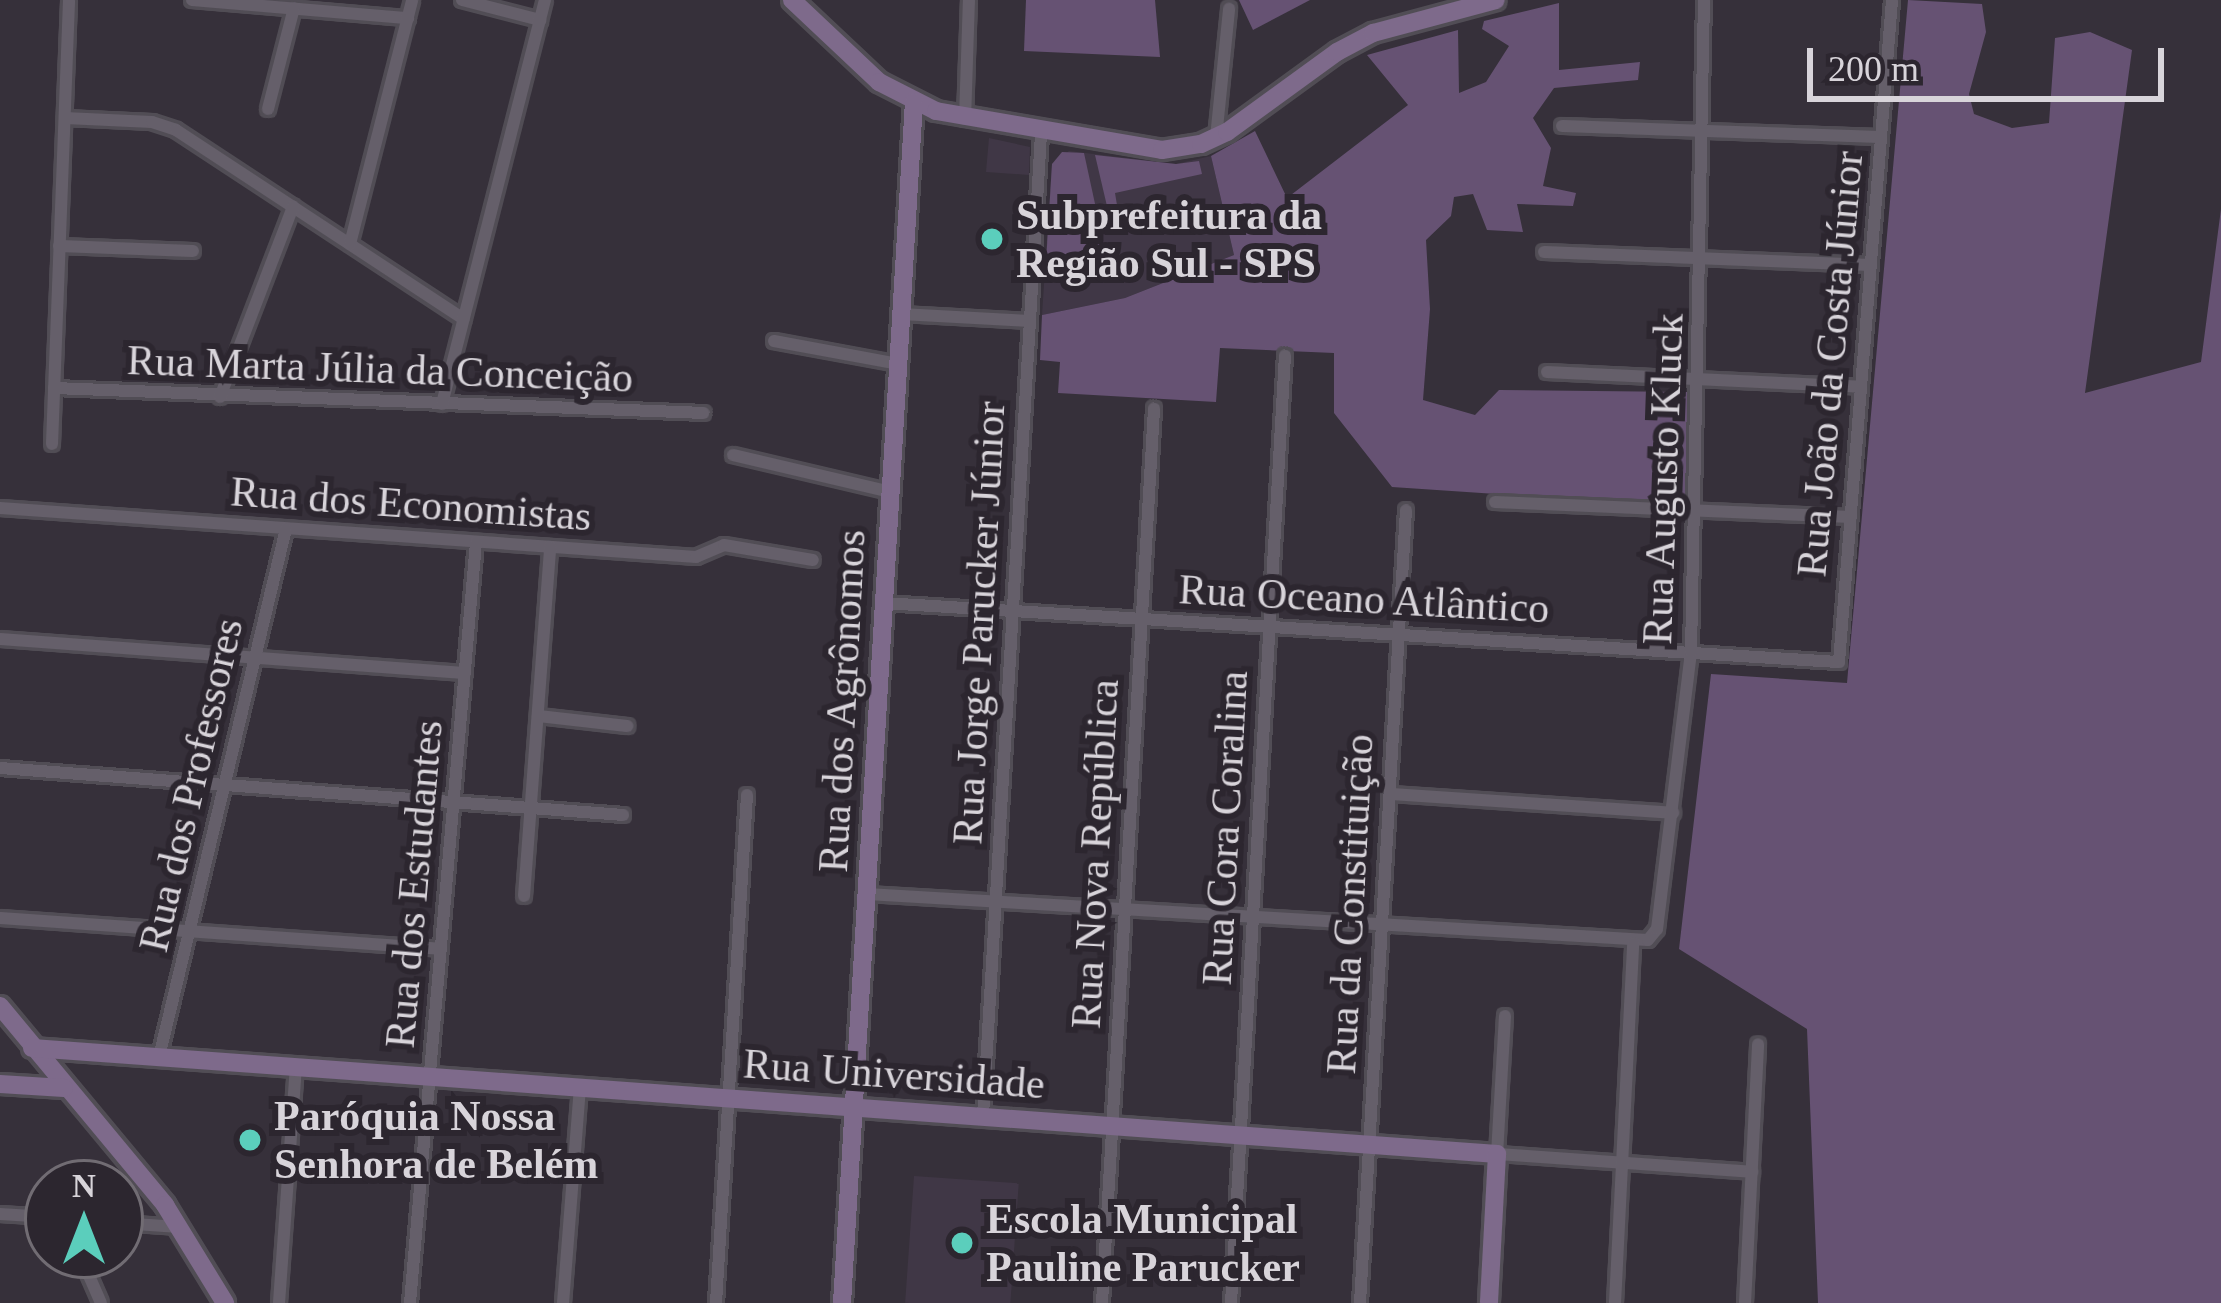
<!DOCTYPE html>
<meta charset="utf-8">
<style>
body{margin:0}
#map{position:relative;width:2221px;height:1303px;overflow:hidden;background:#36303a;font-family:"Times New Roman",serif}
div>[style]{position:absolute}
[style*='--x']{left:calc(var(--x)*1px);top:calc(var(--y)*1px);width:calc(var(--w)*1px);rotate:calc(var(--a)*1deg)}
.built>*{inset:0;background:#403746;transform-origin:0 0}
.green>*{inset:0;background:#665273}
.roads{filter:drop-shadow(3px 0 #514d55) drop-shadow(-3px 0 #514d55) drop-shadow(0 3px #514d55) drop-shadow(0 -3px #514d55)}
.street>*{height:12px;margin:-6px;padding:0 6px;transform-origin:6px;border-radius:6px;background:#655f6a}
.secondary>*{height:18px;margin:-9px;padding:0 9px;transform-origin:9px;border-radius:9px;background:#7e6a8b}
.dots>*{width:33px;height:33px;translate:-50% -50%;box-sizing:border-box;border:6px solid #2c262f;border-radius:50%}
span{translate:-50% -50%;white-space:nowrap;text-align:center;line-height:1.15;-webkit-text-stroke:12px #2c262f;paint-order:stroke}
.poi-label{font-size:42px;color:#d8d4da;font-weight:700}
.left{translate:0 -50%;text-align:left}
.street-label{font-size:42px;color:#d8d4da}
.north{position:absolute;left:24px;top:1159px;width:120px;height:120px;box-sizing:border-box;background:#2c262f;border:3px solid #716c73;border-radius:50%;rotate:0deg;font-size:33px;font-weight:700;line-height:48px;text-align:center;color:#d8d4da}
.north::after{content:'';display:block;margin:auto;width:42px;height:54px;background:#5bcebc;clip-path:polygon(50% 0,100% 100%,50% 72%,0 100%)}
.scale{position:absolute;left:1807px;top:48px;width:357px;height:54px;box-sizing:border-box;border:6px solid #d8d4da;border-top:0;padding-left:15px;font-size:36px;line-height:42px;white-space:nowrap;color:#d8d4da;-webkit-text-stroke:9px #2c262f;paint-order:stroke}
</style>
<div id="map">
<div class="built">
<i style="clip-path:polygon(989px 138px,1030px 147px,1029px 175px,986px 172px)"></i>
<i style="clip-path:polygon(1069px 151px,1176px 164px,1211px 156px,1234px 255px,1125px 298px,1042px 315px,1052px 164px)"></i>
<i style="left:914px;top:1176px;width:105px;height:127px;rotate:4deg"></i>
</div>
<div class="green">
<i style="clip-path:polygon(1026px 0,1155px 0,1160px 57px,1024px 51px)"></i>
<i style="clip-path:polygon(1239px 0,1310px 0,1253px 30px)"></i>
<i style="clip-path:polygon(1908px 0,1982px 4px,1986px 32px,1969px 94px,1974px 114px,2012px 128px,2049px 123px,2055px 38px,2090px 32px,2132px 50px,2085px 393px,2201px 362px,2221px 209px,2221px 1303px,1818px 1303px,1807px 1029px,1679px 949px,1711px 674px,1847px 683px)"></i>
<i style="clip-path:polygon(1559px 3px,1559px 70px,1640px 62px,1638px 80px,1554px 88px,1533px 118px,1551px 148px,1543px 186px,1576px 193px,1573px 206px,1517px 204px,1523px 232px,1487px 230px,1473px 194px,1454px 197px,1451px 216px,1426px 240px,1430px 309px,1423px 400px,1475px 415px,1499px 390px,1687px 392px,1689px 507px,1392px 487px,1334px 413px,1334px 353px,1220px 348px,1216px 402px,1058px 393px,1060px 362px,1040px 360px,1042px 315px,1125px 298px,1234px 255px,1211px 156px,1255px 131px,1287px 198px,1408px 105px,1367px 55px,1458px 30px,1459px 93px,1486px 82px,1509px 46px,1482px 29px,1484px 21px)"></i>
<i style="clip-path:polygon(1062px 152px,1084px 153px,1105px 250px,1046px 262px,1052px 164px)"></i>
<i style="clip-path:polygon(1095px 155px,1176px 164px,1199px 161px,1202px 174px,1115px 193px,1119px 217px,1110px 219px)"></i>
</div>
<div class="roads">
<div class="street">
<i style="--x:192;--y:0;--w:217;--a:4.8"></i>
<i style="--x:462;--y:0;--w:81;--a:14.4"></i>
<i style="--x:268;--y:109;--w:104;--a:-75.6"></i>
<i style="--x:65;--y:118;--w:87;--a:2.6"></i>
<i style="--x:152;--y:122;--w:25;--a:18"></i>
<i style="--x:176;--y:130;--w:344;--a:33.3"></i>
<i style="--x:965;--y:119;--w:119;--a:-88.1"></i>
<i style="--x:1562;--y:126;--w:319;--a:2"></i>
<i style="--x:1216;--y:138;--w:130;--a:-84.2"></i>
<i style="--x:350;--y:244;--w:252;--a:-75.7"></i>
<i style="--x:59;--y:246;--w:134;--a:2.1"></i>
<i style="--x:1544;--y:252;--w:327;--a:2.3"></i>
<i style="--x:901;--y:314;--w:129;--a:3.1"></i>
<i style="--x:774;--y:341;--w:126;--a:10.5"></i>
<i style="--x:1547;--y:372;--w:314;--a:2.7"></i>
<i style="--x:54;--y:388;--w:650;--a:2.2"></i>
<i style="--x:220;--y:397;--w:204;--a:-69"></i>
<i style="--x:442;--y:404;--w:417;--a:-75.7"></i>
<i style="--x:52;--y:444;--w:444;--a:-87.8"></i>
<i style="--x:733;--y:455;--w:162;--a:13.2"></i>
<i style="--x:1495;--y:502;--w:356;--a:2.4"></i>
<i style="--x:0;--y:508;--w:698;--a:4.03"></i>
<i style="--x:696;--y:557;--w:30;--a:-23"></i>
<i style="--x:724;--y:545;--w:90;--a:9.6"></i>
<i style="--x:884;--y:603;--w:957;--a:3.54"></i>
<i style="--x:1839;--y:662;--w:664;--a:-85.42"></i>
<i style="--x:0;--y:639;--w:466;--a:4.2"></i>
<i style="--x:538;--y:716;--w:90;--a:6.4"></i>
<i style="--x:0;--y:768;--w:625;--a:4.31"></i>
<i style="--x:1390;--y:794;--w:284;--a:3.8"></i>
<i style="--x:867;--y:894;--w:782;--a:3.37"></i>
<i style="--x:1648;--y:940;--w:14;--a:-51"></i>
<i style="--x:1657;--y:929;--w:279;--a:-83"></i>
<i style="--x:1691;--y:652;--w:652;--a:-88.86"></i>
<i style="--x:524;--y:896;--w:350;--a:-85.7"></i>
<i style="--x:0;--y:918;--w:442;--a:4"></i>
<i style="--x:1505;--y:1016;--w:138;--a:93.3"></i>
<i style="--x:1497;--y:1154;--w:256;--a:4"></i>
<i style="--x:159;--y:1057;--w:543;--a:-76.48"></i>
<i style="--x:983;--y:1116;--w:985;--a:-86.62"></i>
<i style="--x:0;--y:1214;--w:48;--a:3.6"></i>
<i style="--x:120;--y:1223;--w:59;--a:3.9"></i>
<i style="--x:80;--y:1255;--w:52;--a:66.4"></i>
<i style="--x:279;--y:1303;--w:237;--a:-85.9"></i>
<i style="--x:410;--y:1303;--w:764;--a:-85.04"></i>
<i style="--x:563;--y:1303;--w:217;--a:-85.5"></i>
<i style="--x:716;--y:1303;--w:509;--a:-86.51"></i>
<i style="--x:1102;--y:1303;--w:896;--a:-86.67"></i>
<i style="--x:1231;--y:1303;--w:949;--a:-86.74"></i>
<i style="--x:1360;--y:1303;--w:794;--a:-86.68"></i>
<i style="--x:1615;--y:1303;--w:360;--a:-87.1"></i>
<i style="--x:1745;--y:1303;--w:259;--a:-87.1"></i>
</div>
<div class="secondary">
<i style="--x:792;--y:0;--w:120;--a:43.3"></i>
<i style="--x:879;--y:82;--w:64;--a:27"></i>
<i style="--x:936;--y:111;--w:229;--a:9.8"></i>
<i style="--x:1162;--y:150;--w:39;--a:-9"></i>
<i style="--x:1201;--y:144;--w:29;--a:-25"></i>
<i style="--x:1227;--y:132;--w:136;--a:-36"></i>
<i style="--x:1337;--y:52;--w:41;--a:-27.8"></i>
<i style="--x:1373;--y:33;--w:127;--a:-15"></i>
<i style="--x:0;--y:1006;--w:259;--a:50.3"></i>
<i style="--x:165;--y:1205;--w:115;--a:58.5"></i>
<i style="--x:32;--y:1048;--w:1469;--a:4.14"></i>
<i style="--x:1497;--y:1154;--w:149;--a:93.1"></i>
<i style="--x:0;--y:1084;--w:64;--a:3.6"></i>
<i style="--x:842;--y:1303;--w:1203;--a:-86.57"></i>
</div>
</div>
<div class="dots">
<i style="left:992px;top:239px;background:#5bcebc"></i>
<i style="left:250px;top:1140px;background:#5bcebc"></i>
<i style="left:962px;top:1243px;background:#5bcebc"></i>
</div>
<div class="poi-label">
<span class="left" style="left:1016px;top:239px">Subprefeitura da<br>Região Sul - SPS</span>
<span class="left" style="left:274px;top:1140px">Paróquia Nossa<br>Senhora de Belém</span>
<span class="left" style="left:986px;top:1243px">Escola Municipal<br>Pauline Parucker</span>
</div>
<div class="street-label">
<span style="left:1830px;top:364px;rotate:-85deg">Rua João da Costa Júnior</span>
<span style="left:380px;top:369px;rotate:2deg">Rua Marta Júlia da Conceição</span>
<span style="left:1663px;top:479px;rotate:-88deg">Rua Augusto Kluck</span>
<span style="left:411px;top:504px;rotate:4deg">Rua dos Economistas</span>
<span style="left:1364px;top:599px;rotate:3deg">Rua Oceano Atlântico</span>
<span style="left:979px;top:623px;rotate:-87deg">Rua Jorge Parucker Júnior</span>
<span style="left:842px;top:701px;rotate:-87deg">Rua dos Agrônomos</span>
<span style="left:191px;top:785px;rotate:-77deg">Rua dos Professores</span>
<span style="left:1225px;top:828px;rotate:-87deg">Rua Cora Coralina</span>
<span style="left:1095px;top:854px;rotate:-87deg">Rua Nova República</span>
<span style="left:414px;top:884px;rotate:-85deg">Rua dos Estudantes</span>
<span style="left:1350px;top:904px;rotate:-87deg">Rua da Constituição</span>
<span style="left:894px;top:1074px;rotate:4deg">Rua Universidade</span>
</div>
<div class="north">N</div>
<div class="scale">200 m</div>
</div>
